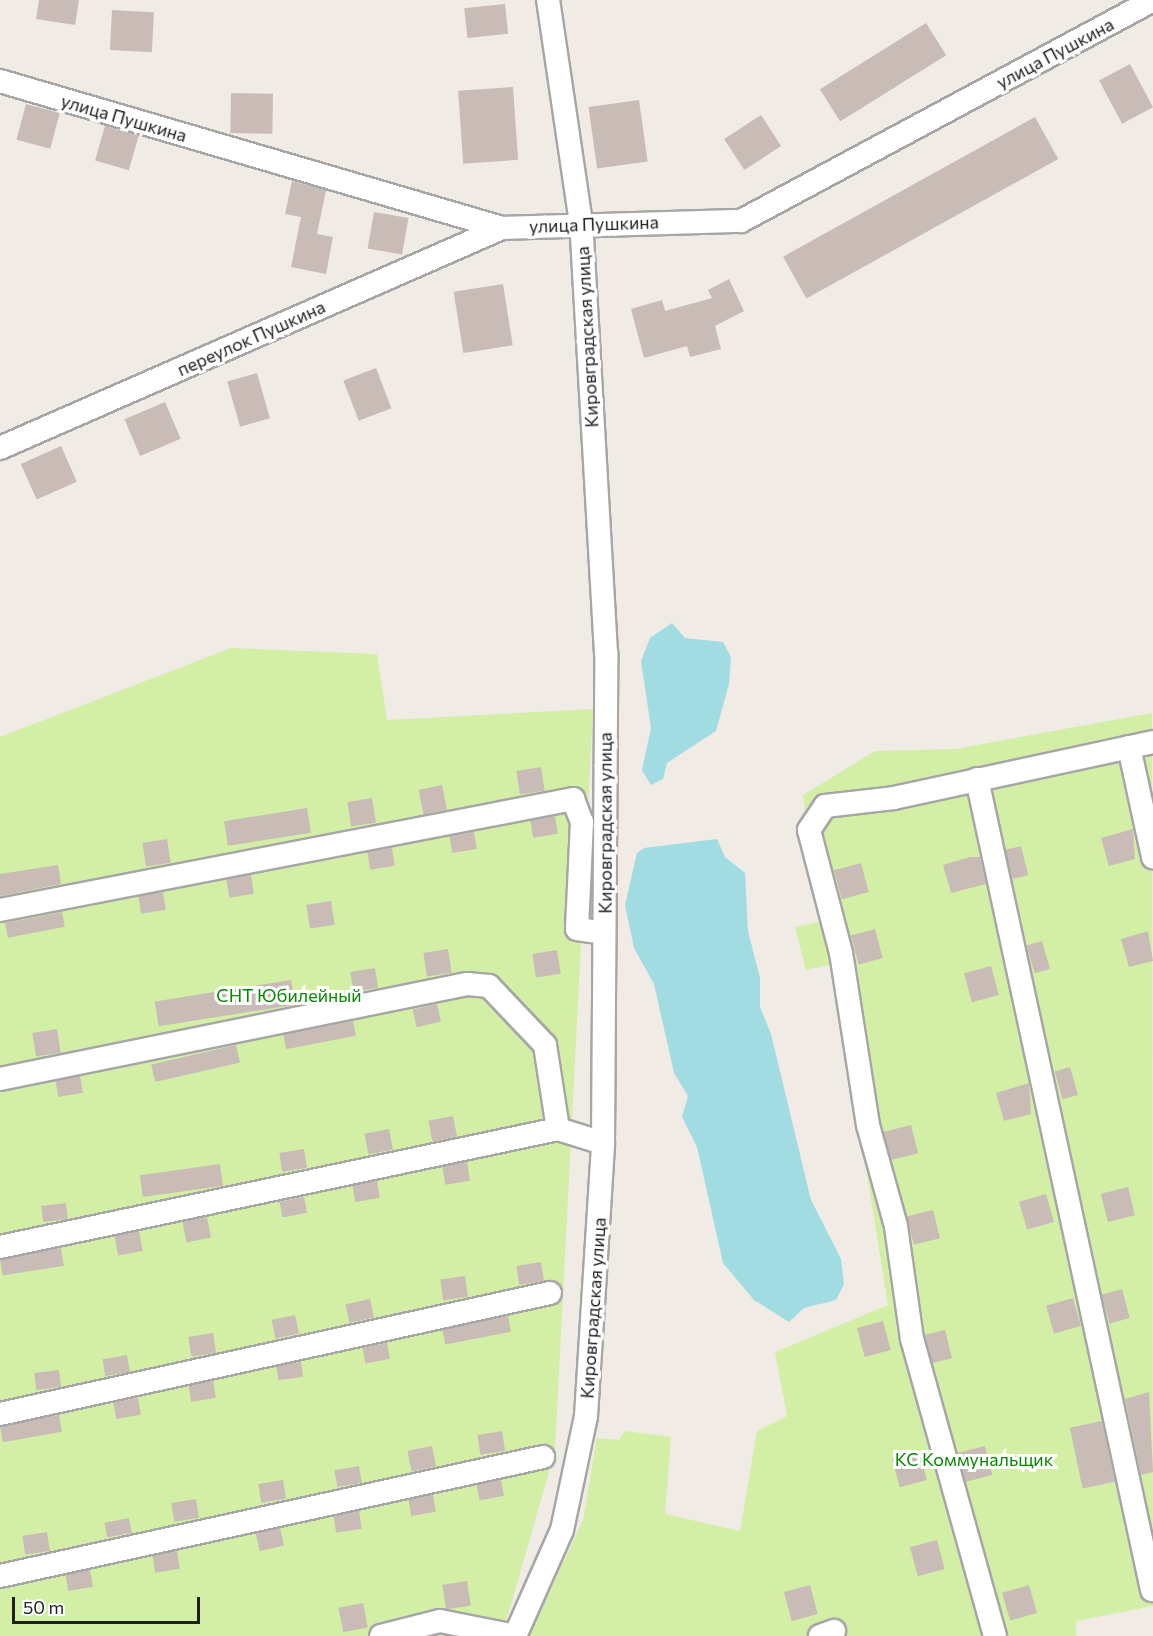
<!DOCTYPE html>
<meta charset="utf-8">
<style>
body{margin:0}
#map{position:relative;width:1153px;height:1636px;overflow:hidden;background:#f0ebe4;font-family:Commissioner,sans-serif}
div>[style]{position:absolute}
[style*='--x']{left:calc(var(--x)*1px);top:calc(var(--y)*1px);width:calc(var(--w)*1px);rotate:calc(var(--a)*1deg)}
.grass>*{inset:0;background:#d3efa6}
.water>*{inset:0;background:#a1dce2}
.building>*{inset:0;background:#c9bcb7;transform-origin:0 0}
.roads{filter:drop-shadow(2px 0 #a6a6a6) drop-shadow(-2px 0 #a6a6a6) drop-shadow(0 2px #a6a6a6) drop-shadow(0 -2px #a6a6a6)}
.street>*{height:22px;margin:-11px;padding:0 11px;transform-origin:11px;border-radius:11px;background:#fff}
span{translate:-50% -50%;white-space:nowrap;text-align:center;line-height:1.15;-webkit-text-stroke:6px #fff;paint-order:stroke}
.street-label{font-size:18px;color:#1f1f1f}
.park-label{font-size:18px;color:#0a8703}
.scale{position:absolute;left:12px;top:1597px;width:188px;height:27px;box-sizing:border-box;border:3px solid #1f1f1f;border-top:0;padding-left:8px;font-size:18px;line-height:21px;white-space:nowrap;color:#1f1f1f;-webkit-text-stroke:4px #fff;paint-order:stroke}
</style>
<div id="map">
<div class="grass">
<i style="clip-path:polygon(231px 648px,377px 654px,387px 720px,593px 709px,555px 1451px,502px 1636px,0 1636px,0 737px)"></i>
<i style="clip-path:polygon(1152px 713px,1153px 1606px,1076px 1621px,1076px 1636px,529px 1636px,583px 1520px,597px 1438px,619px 1440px,625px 1431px,671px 1437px,665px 1514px,740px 1531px,757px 1431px,787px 1416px,775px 1352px,888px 1305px,833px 964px,806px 970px,795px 927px,819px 922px,803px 795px,875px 751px,955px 749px)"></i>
</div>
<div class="water">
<i style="clip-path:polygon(672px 623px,685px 638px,723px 642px,731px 657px,729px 684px,716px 731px,667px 763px,663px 779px,651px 785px,642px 770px,651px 728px,641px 661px,650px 638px)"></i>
<i style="clip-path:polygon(717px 839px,725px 857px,745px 873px,748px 931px,760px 978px,760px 1007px,771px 1034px,811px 1200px,841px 1259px,844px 1284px,836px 1300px,804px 1308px,789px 1322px,754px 1300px,723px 1263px,697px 1147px,682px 1117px,688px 1096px,674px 1073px,654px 984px,634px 948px,625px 905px,637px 853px,644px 848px)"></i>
</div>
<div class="building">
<i style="clip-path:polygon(39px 0,79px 0,75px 25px,36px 19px)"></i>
<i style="left:505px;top:4px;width:30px;height:41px;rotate:84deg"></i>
<i style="left:112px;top:10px;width:42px;height:40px;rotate:3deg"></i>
<i style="left:926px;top:23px;width:38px;height:125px;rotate:58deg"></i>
<i style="left:1130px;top:64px;width:49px;height:35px;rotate:62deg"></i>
<i style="left:513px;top:87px;width:73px;height:55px;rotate:86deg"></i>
<i style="left:231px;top:93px;width:42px;height:40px;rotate:1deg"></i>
<i style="left:639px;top:100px;width:62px;height:51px;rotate:82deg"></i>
<i style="left:26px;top:104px;width:35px;height:37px;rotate:15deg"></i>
<i style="left:761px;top:115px;width:37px;height:44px;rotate:57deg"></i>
<i style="left:1035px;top:117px;width:48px;height:288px;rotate:61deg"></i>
<i style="left:105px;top:126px;width:35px;height:36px;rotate:16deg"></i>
<i style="clip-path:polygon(292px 181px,326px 190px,317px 234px,333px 237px,326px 274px,291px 267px,301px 217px,285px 214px)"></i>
<i style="left:374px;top:212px;width:35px;height:37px;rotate:10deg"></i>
<i style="clip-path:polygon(729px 279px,744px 311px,715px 326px,721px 349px,690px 357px,687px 346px,644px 358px,631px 309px,662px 300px,665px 311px,712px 298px,708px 290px)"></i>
<i style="left:503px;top:284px;width:62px;height:50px;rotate:81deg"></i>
<i style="left:376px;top:368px;width:43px;height:35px;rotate:69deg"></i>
<i style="left:257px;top:373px;width:47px;height:31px;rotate:74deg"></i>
<i style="left:165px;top:402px;width:40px;height:44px;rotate:67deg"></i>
<i style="left:61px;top:446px;width:39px;height:44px;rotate:66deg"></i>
<i style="left:541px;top:767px;width:24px;height:25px;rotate:81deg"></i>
<i style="left:442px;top:785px;width:25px;height:24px;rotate:78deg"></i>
<i style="left:372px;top:798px;width:25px;height:25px;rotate:81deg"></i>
<i style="left:307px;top:808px;width:25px;height:84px;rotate:81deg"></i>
<i style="left:555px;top:816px;width:18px;height:25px;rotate:81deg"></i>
<i style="clip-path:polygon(1133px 829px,1135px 859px,1109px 866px,1101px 838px)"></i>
<i style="left:474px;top:832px;width:17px;height:25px;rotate:80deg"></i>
<i style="left:167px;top:839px;width:24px;height:25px;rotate:81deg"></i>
<i style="left:1021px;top:846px;width:30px;height:16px;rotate:76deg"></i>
<i style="left:392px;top:848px;width:18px;height:25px;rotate:81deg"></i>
<i style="clip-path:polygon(970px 857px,980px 857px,986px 884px,951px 893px,943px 865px)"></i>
<i style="left:861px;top:863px;width:30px;height:28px;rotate:75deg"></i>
<i style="clip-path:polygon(58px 865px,61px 884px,0 896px,0 874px)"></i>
<i style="left:251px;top:875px;width:19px;height:25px;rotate:81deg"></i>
<i style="left:163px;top:892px;width:18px;height:25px;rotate:81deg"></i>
<i style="left:331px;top:901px;width:24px;height:25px;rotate:81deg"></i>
<i style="left:62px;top:912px;width:15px;height:58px;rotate:79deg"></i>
<i style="left:875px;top:929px;width:30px;height:25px;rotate:75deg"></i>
<i style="clip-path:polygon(1148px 931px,1153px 961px,1129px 967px,1121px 939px)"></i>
<i style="left:1042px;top:941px;width:29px;height:16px;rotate:74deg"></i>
<i style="left:448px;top:949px;width:24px;height:25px;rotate:81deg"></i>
<i style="left:557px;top:950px;width:24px;height:25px;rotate:81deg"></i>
<i style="left:991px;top:966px;width:30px;height:28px;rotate:75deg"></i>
<i style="left:375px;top:968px;width:20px;height:25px;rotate:81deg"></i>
<i style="left:291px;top:980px;width:25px;height:138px;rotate:81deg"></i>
<i style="left:437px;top:1004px;width:18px;height:25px;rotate:77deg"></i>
<i style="left:353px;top:1021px;width:15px;height:71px;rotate:79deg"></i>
<i style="left:57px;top:1029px;width:24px;height:25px;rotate:81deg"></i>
<i style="left:236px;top:1045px;width:18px;height:87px;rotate:77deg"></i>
<i style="left:1070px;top:1067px;width:29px;height:16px;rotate:74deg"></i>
<i style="left:80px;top:1076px;width:17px;height:25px;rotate:80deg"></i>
<i style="clip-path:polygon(1029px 1083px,1031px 1114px,1004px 1121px,996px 1093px)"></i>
<i style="left:453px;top:1116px;width:21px;height:25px;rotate:79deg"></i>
<i style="left:911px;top:1125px;width:29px;height:28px;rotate:76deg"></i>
<i style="left:389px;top:1129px;width:21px;height:25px;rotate:79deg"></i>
<i style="left:304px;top:1149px;width:19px;height:25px;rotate:81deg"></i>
<i style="left:467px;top:1162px;width:19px;height:25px;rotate:81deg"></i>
<i style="left:220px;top:1164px;width:22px;height:81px;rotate:82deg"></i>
<i style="left:377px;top:1181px;width:17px;height:25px;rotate:80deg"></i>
<i style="left:1128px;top:1187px;width:29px;height:28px;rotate:76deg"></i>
<i style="left:1046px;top:1194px;width:29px;height:28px;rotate:74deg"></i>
<i style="left:304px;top:1197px;width:16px;height:25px;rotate:79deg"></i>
<i style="left:66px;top:1203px;width:16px;height:25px;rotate:83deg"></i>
<i style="left:933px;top:1210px;width:29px;height:27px;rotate:76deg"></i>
<i style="left:207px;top:1217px;width:21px;height:25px;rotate:79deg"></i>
<i style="left:139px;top:1231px;width:20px;height:25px;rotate:79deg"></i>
<i style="left:61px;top:1248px;width:18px;height:62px;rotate:81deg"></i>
<i style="left:541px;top:1262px;width:19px;height:25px;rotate:81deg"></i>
<i style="left:465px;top:1276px;width:21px;height:25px;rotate:82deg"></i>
<i style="left:1122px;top:1289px;width:30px;height:21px;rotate:75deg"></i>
<i style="left:1073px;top:1298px;width:29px;height:28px;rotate:74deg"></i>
<i style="left:370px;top:1299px;width:19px;height:25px;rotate:78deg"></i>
<i style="left:295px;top:1315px;width:19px;height:24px;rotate:78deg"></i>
<i style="left:508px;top:1316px;width:16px;height:67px;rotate:79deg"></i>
<i style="left:883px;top:1321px;width:30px;height:27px;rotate:75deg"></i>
<i style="left:945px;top:1330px;width:29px;height:21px;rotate:76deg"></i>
<i style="left:213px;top:1333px;width:20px;height:25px;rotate:81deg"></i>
<i style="left:387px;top:1343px;width:16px;height:25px;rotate:79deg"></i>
<i style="left:127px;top:1355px;width:17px;height:25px;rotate:80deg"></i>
<i style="left:301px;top:1362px;width:15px;height:25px;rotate:82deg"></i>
<i style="left:59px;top:1370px;width:17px;height:25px;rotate:83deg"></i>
<i style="left:213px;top:1381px;width:17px;height:25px;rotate:80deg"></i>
<i style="clip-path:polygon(1149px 1392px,1153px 1472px,1141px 1475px,1125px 1399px)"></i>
<i style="left:138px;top:1398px;width:17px;height:25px;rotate:80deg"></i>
<i style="left:59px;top:1415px;width:17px;height:60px;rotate:80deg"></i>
<i style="left:1102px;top:1421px;width:62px;height:33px;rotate:78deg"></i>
<i style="left:502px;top:1431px;width:20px;height:25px;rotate:81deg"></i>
<i style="left:432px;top:1446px;width:21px;height:25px;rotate:79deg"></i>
<i style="left:985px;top:1446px;width:30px;height:28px;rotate:76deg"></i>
<i style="left:919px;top:1451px;width:30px;height:28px;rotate:75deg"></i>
<i style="left:359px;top:1466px;width:17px;height:25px;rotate:80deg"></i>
<i style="left:283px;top:1480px;width:19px;height:25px;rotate:81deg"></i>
<i style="left:501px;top:1480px;width:16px;height:25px;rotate:79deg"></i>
<i style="left:433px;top:1495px;width:17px;height:25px;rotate:80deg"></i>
<i style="left:196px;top:1499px;width:19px;height:25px;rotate:81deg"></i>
<i style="left:359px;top:1511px;width:18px;height:26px;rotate:81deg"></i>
<i style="left:129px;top:1518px;width:15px;height:25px;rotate:79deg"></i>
<i style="left:280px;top:1528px;width:18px;height:25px;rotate:77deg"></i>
<i style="left:47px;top:1532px;width:19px;height:25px;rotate:81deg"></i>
<i style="left:937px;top:1540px;width:30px;height:28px;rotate:75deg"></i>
<i style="left:177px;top:1551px;width:18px;height:25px;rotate:81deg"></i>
<i style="left:90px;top:1570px;width:17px;height:25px;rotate:80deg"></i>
<i style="left:467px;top:1581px;width:25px;height:25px;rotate:81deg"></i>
<i style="left:810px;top:1585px;width:30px;height:27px;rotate:75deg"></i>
<i style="left:1029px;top:1585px;width:29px;height:28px;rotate:74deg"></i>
<i style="left:363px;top:1603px;width:25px;height:25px;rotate:79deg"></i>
</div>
<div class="roads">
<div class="street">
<i style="--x:0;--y:81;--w:523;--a:16.32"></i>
<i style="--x:502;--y:228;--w:239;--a:-1.7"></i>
<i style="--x:741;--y:221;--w:468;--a:-28.2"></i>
<i style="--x:0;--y:448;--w:548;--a:-23.67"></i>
<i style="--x:1129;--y:747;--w:113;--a:77.7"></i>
<i style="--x:977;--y:779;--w:830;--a:77.82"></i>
<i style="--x:0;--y:910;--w:584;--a:-10.96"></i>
<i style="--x:573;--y:799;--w:25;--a:69"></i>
<i style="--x:582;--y:822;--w:107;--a:92.7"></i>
<i style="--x:577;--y:929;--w:27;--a:8"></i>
<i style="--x:0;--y:1079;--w:477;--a:-11.5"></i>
<i style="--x:467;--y:984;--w:22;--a:5"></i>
<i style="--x:489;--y:986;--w:81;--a:46.5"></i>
<i style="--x:545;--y:1045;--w:85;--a:81.2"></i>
<i style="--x:558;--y:1129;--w:47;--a:17.3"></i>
<i style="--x:0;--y:1247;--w:570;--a:-11.94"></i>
<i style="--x:0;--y:1414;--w:563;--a:-12.41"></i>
<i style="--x:0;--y:1576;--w:556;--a:-12.36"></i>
<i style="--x:381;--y:1636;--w:61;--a:-14.3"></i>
<i style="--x:440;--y:1621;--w:77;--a:11.2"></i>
<i style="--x:515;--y:1636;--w:116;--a:-66.1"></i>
<i style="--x:562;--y:1530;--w:116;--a:-78.1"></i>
<i style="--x:586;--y:1416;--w:274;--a:-86.4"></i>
<i style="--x:603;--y:1143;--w:490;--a:-89.6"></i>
<i style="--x:606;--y:653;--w:431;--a:-93.3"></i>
<i style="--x:581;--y:223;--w:225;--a:-98.4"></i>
<i style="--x:820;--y:1636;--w:15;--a:-20"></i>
<i style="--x:995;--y:1636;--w:308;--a:-105.6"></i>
<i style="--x:912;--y:1339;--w:114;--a:-98.1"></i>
<i style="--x:896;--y:1226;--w:105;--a:-105.5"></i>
<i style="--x:868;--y:1125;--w:174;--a:-98.9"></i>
<i style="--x:841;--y:953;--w:127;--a:-104.6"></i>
<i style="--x:809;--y:830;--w:29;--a:-56"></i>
<i style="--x:825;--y:806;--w:69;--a:-6.6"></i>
<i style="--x:894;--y:798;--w:265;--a:-12.2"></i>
</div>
</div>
<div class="street-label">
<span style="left:1055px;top:53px;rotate:-28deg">улица Пушкина</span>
<span style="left:124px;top:118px;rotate:16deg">улица Пушкина</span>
<span style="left:594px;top:224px;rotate:-2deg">улица Пушкина</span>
<span style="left:587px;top:337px;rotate:-93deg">Кировградская улица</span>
<span style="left:251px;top:338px;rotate:-24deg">переулок Пушкина</span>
<span style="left:605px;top:823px;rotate:-90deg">Кировградская улица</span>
<span style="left:593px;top:1308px;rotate:-86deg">Кировградская улица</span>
</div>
<div class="park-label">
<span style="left:289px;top:995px">СНТ Юбилейный</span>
<span style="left:974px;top:1459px">КС Коммунальщик</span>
</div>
<div class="scale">50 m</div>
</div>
